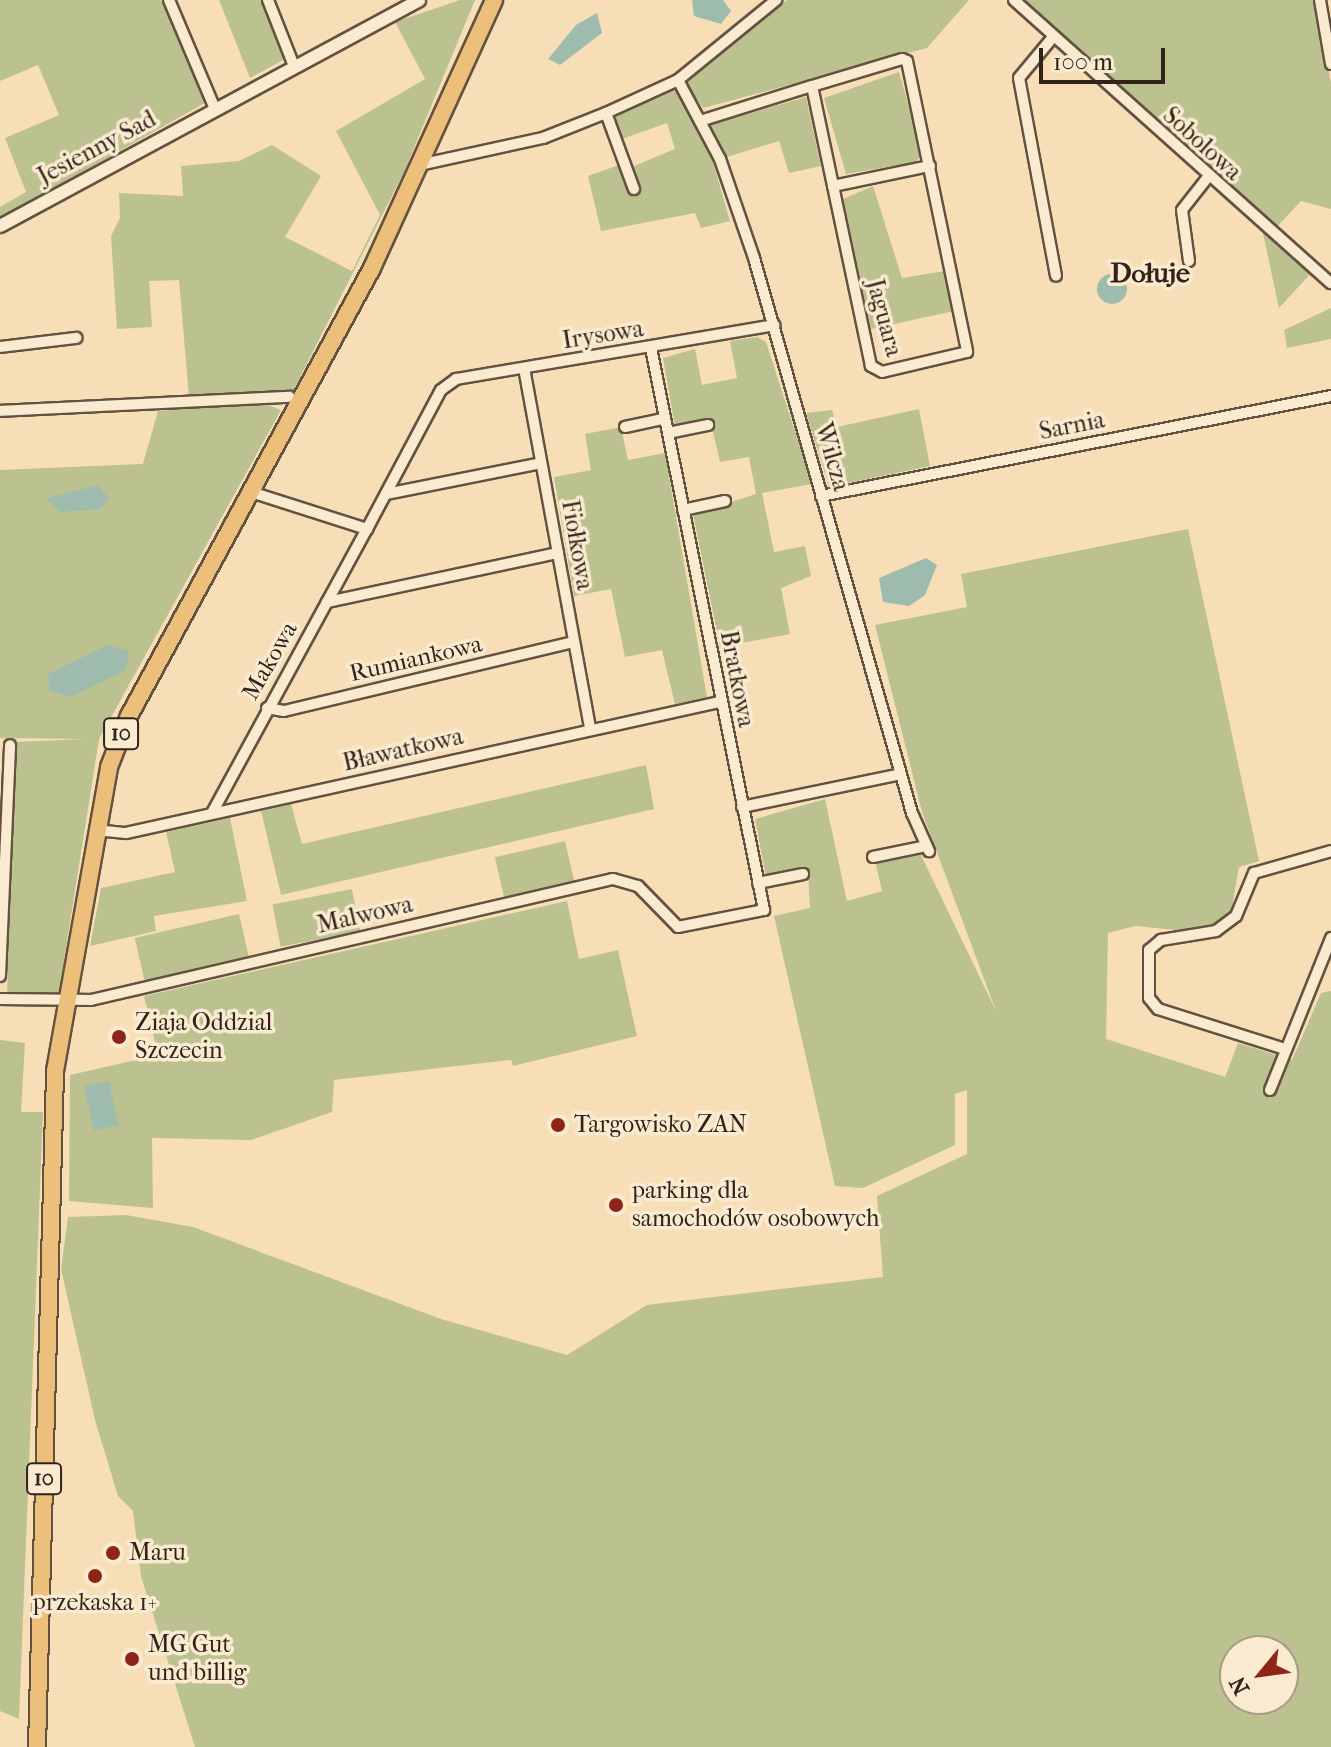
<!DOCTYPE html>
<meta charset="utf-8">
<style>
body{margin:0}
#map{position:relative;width:1331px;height:1747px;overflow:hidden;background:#f8deb6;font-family:"IM FELL French Canon",serif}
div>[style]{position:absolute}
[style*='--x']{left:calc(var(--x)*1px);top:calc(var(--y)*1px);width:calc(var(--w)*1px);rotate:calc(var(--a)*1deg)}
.green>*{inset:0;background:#bbc290;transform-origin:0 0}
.water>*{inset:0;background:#9dbcad;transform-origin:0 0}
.round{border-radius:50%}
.roads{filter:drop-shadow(2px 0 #635241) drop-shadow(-2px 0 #635241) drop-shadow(0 2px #635241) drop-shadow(0 -2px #635241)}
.minor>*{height:10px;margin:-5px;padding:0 5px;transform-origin:5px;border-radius:5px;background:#faead0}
.tertiary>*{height:12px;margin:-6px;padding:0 6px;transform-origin:6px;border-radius:6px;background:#faead0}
.primary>*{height:16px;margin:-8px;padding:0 8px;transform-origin:8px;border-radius:8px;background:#ecbf7b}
.dots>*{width:22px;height:22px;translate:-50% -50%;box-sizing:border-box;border:4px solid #faead0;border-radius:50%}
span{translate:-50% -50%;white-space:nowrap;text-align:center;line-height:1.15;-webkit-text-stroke:7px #faead0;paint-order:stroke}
.shield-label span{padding:2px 6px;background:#faead0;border:2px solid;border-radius:6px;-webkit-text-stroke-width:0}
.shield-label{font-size:22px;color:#31231a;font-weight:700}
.street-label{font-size:24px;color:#31231a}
.poi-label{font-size:24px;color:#31231a}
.left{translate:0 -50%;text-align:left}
.quarter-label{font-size:28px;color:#31231a;font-weight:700}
.north{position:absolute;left:1219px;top:1635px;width:80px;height:80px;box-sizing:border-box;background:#faead0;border:2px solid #aa9a87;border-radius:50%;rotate:241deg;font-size:22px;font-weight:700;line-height:32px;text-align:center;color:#31231a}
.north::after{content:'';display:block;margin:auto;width:28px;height:36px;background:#8f2418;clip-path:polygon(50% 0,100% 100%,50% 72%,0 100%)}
.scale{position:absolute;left:1039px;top:48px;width:126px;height:36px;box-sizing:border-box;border:4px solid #31231a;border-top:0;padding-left:10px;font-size:24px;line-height:28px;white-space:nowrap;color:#31231a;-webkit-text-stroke:6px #faead0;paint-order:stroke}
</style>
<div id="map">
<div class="green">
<i style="clip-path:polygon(0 0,161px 0,205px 103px,0 218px,0 207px,26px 192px,5px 138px,59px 115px,38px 65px,0 81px)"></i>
<i style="clip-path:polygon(219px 0,263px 0,285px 59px,250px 78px)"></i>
<i style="clip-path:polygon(460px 0,475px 0,404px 172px,293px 391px,189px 397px,179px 280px,149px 281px,152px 327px,117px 329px,111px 236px,120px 218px,119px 193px,183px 196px,181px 166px,239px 161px,272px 145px,321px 176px,285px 237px,352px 271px,380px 215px,336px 131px,425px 79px,395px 22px)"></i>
<i style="clip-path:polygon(787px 0,969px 0,927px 48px,703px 108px,685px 82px)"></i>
<i style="clip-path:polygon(1019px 0,1315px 0,1331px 83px,1331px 209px,1301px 201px,1275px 229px)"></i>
<i style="clip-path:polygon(899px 72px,922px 153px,916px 162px,846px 174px,824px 98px)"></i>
<i style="clip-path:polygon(676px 87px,713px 162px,730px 221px,701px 228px,695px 213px,601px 231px,588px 176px,619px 165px,629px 187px,638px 183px,632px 167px,675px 149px,667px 123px,622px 139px,614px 118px)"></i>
<i style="clip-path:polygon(806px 97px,821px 166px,789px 173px,779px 141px,727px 157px,710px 125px)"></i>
<i style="clip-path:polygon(873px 186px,902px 278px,945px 271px,954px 311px,871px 329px,843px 199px)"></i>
<i style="clip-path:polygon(1261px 224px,1313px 271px,1279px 308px)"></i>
<i style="clip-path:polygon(1331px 308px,1331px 339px,1287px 348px,1284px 330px)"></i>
<i style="clip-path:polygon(757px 337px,766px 342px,812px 484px,762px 493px,774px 552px,805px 546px,811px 576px,781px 588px,790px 634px,720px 647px,693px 514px,756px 494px,749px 457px,720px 462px,710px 419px,675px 427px,663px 358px,695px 349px,702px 385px,737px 378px,730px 341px)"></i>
<i style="clip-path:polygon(263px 403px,281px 410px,99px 739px,59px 992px,7px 996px,14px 742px,85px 739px,0 738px,0 470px,143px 464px,158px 411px)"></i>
<i style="clip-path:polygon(919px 409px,930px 466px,829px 487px,806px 413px,832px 410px,837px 427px)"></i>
<i style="clip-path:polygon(621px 427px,628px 460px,665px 453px,707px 697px,675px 704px,662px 650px,625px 657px,611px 589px,574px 596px,554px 477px,591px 470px,585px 434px)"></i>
<i style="clip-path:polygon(evenodd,1188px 529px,1259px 861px,1239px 867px,1231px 913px,1216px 925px,1196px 932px,1135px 926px,1108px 933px,1106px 1039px,1225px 1077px,1238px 1043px,1292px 1060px,1321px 993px,1331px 991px,1331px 1747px,195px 1747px,141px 1576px,133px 1511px,118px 1496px,95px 1420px,61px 1269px,68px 1217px,126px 1215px,193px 1227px,441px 1319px,567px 1355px,647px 1305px,883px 1277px,877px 1196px,967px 1154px,967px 1090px,955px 1094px,955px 1145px,863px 1188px,835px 1186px,774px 916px,810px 908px,808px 873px,766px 877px,755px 819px,825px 799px,847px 901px,882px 891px,875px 861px,920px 853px,996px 1011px,922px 812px,875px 625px,967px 607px,961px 574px,1188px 529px,1235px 1651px,1283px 1651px,1283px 1699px,1235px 1699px,1235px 1651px)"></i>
<i style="clip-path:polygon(646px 765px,654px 809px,281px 895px,261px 811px,291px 804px,302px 844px)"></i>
<i style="clip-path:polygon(230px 818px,247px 901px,154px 916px,156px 931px,90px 946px,101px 888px,175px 872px,166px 832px)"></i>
<i style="left:565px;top:841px;width:44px;height:72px;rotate:77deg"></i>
<i style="left:352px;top:889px;width:43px;height:81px;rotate:79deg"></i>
<i style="clip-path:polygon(567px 901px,579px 959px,618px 950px,637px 1036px,513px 1066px,511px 1060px,334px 1080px,332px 1112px,251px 1140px,152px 1138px,153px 1208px,69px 1201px,70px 1075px,158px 1055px,144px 996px)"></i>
<i style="left:239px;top:914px;width:44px;height:107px;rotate:77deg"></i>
<i style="clip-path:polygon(0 1040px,25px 1043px,21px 1112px,43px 1112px,19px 1719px,0 1711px)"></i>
</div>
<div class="water">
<i style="clip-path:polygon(692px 0,723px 0,731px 11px,721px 24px,694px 16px)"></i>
<i style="clip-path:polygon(597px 13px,602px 33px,560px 65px,548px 59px,576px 25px)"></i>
<i class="round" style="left:1097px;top:274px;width:30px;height:30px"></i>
<i style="clip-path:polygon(98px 485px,109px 499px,100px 509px,60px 512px,47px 498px)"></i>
<i style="clip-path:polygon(926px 558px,937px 565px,925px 595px,909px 606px,883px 602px,879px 578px)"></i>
<i style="clip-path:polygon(107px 645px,129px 651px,126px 670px,70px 697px,49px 690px,48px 674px)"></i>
<i style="left:109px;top:1081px;width:45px;height:25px;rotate:78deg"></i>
</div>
<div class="roads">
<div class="minor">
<i style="--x:169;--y:0;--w:118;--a:67.1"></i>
<i style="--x:268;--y:0;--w:71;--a:68.5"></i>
<i style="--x:1014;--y:0;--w:425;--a:41.8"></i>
<i style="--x:1320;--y:0;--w:65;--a:80.2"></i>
<i style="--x:1053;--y:37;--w:53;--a:129.7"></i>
<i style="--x:1019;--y:78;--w:201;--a:79.4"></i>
<i style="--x:678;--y:80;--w:89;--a:62"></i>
<i style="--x:720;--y:159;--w:105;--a:71"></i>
<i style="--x:754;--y:258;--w:577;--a:74.11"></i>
<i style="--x:912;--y:813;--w:42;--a:65.9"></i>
<i style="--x:606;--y:113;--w:81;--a:69.8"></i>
<i style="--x:700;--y:121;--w:117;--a:-17.4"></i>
<i style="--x:812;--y:86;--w:94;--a:-16.7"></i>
<i style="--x:902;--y:59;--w:5;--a:22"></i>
<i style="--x:907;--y:61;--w:297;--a:78.3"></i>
<i style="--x:967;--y:352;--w:87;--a:166.8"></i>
<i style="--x:882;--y:372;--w:13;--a:-151"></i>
<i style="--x:871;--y:366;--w:286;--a:-101.9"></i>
<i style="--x:419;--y:165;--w:127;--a:-12.3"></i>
<i style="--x:543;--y:138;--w:68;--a:-21.6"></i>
<i style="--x:606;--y:113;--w:79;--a:-24.6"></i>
<i style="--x:678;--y:80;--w:127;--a:-39.2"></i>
<i style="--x:833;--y:186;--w:99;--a:-11.7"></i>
<i style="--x:1189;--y:261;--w:51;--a:-97.8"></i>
<i style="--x:1182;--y:210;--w:42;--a:-51.8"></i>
<i style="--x:0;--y:347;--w:77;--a:-6.8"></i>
<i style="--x:524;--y:368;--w:366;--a:79.6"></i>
<i style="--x:0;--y:411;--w:290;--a:-2.8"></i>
<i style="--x:625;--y:427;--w:40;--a:-12"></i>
<i style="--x:668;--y:433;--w:41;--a:-11.3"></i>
<i style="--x:251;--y:492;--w:122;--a:17.7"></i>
<i style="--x:367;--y:529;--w:157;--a:-62"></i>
<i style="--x:441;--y:390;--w:19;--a:-36"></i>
<i style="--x:456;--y:379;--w:323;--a:-9.6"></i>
<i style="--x:386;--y:494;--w:158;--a:-11.3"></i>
<i style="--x:821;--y:496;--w:520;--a:-11.09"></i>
<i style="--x:683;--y:510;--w:43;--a:-12.1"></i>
<i style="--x:327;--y:602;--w:236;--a:-12"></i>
<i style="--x:267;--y:708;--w:17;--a:10"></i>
<i style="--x:284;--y:711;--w:298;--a:-13.4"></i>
<i style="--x:742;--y:807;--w:162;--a:-11.7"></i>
<i style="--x:212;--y:813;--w:324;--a:-61.4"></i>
<i style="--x:96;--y:830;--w:30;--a:6"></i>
<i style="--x:126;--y:833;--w:607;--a:-12.46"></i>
<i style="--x:873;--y:857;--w:54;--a:-11.7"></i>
<i style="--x:758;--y:883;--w:46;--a:-11.3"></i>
<i style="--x:0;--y:976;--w:231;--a:-87.5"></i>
<i style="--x:0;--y:999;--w:91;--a:0.6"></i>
<i style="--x:91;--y:1000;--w:536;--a:-13.05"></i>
<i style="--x:613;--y:879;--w:26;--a:16"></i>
<i style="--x:638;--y:886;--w:57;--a:45.7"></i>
<i style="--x:678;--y:927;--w:88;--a:-11.2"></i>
<i style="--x:764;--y:910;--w:573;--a:-101.37"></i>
<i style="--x:1285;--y:1049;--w:133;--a:-162.5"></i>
<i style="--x:1158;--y:1009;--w:14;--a:-129"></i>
<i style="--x:1149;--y:998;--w:48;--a:-90"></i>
<i style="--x:1149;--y:950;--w:16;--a:-40"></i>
<i style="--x:1161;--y:940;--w:56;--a:-9.3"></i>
<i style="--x:1216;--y:931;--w:25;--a:-37"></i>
<i style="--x:1236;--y:916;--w:47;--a:-67.3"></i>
<i style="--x:1254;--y:873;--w:80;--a:-15.9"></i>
<i style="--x:1270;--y:1090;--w:164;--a:-68.1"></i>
</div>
<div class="tertiary">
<i style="--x:0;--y:226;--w:476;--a:-28.3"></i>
</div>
<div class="primary">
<i style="--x:37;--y:1747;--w:676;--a:-88.47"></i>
<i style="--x:55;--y:1071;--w:309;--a:-79.9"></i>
<i style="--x:109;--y:767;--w:55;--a:-68.6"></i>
<i style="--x:129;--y:716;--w:510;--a:-61.52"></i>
<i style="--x:372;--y:268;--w:294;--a:-65.5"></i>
</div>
</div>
<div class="dots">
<i style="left:119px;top:1037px;background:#8f2418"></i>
<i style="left:558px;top:1125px;background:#8f2418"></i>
<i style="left:616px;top:1205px;background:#8f2418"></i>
<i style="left:113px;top:1553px;background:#8f2418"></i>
<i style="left:95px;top:1576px;background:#8f2418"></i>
<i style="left:132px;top:1659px;background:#8f2418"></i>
</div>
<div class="shield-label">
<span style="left:121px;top:734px">10</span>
<span style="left:44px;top:1479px">10</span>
</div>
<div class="street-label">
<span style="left:1202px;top:144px;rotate:42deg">Sobolowa</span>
<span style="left:97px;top:148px;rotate:-28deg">Jesienny Sad</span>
<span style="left:884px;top:318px;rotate:75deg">Jaguara</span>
<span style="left:603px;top:335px;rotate:-9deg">Irysowa</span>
<span style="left:1072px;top:426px;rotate:-11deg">Sarnia</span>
<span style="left:832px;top:457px;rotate:74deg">Wilcza</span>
<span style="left:577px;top:545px;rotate:80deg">Fiołkowa</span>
<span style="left:416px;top:659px;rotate:-13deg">Rumiankowa</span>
<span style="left:270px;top:661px;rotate:-60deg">Makowa</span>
<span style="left:737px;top:679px;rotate:79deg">Bratkowa</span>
<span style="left:403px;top:750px;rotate:-13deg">Bławatkowa</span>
<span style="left:365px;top:915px;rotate:-13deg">Malwowa</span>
</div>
<div class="poi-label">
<span class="left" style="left:135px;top:1037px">Ziaja Oddzial<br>Szczecin</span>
<span class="left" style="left:574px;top:1125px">Targowisko ZAN</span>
<span class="left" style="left:632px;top:1205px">parking dla<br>samochodów osobowych</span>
<span class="left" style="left:129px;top:1553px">Maru</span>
<span style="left:95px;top:1603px">przekaska 1+</span>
<span class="left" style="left:148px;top:1659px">MG Gut<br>und billig</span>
</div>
<div class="quarter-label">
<span style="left:1150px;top:273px">Dołuje</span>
</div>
<div class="north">N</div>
<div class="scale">100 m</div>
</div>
